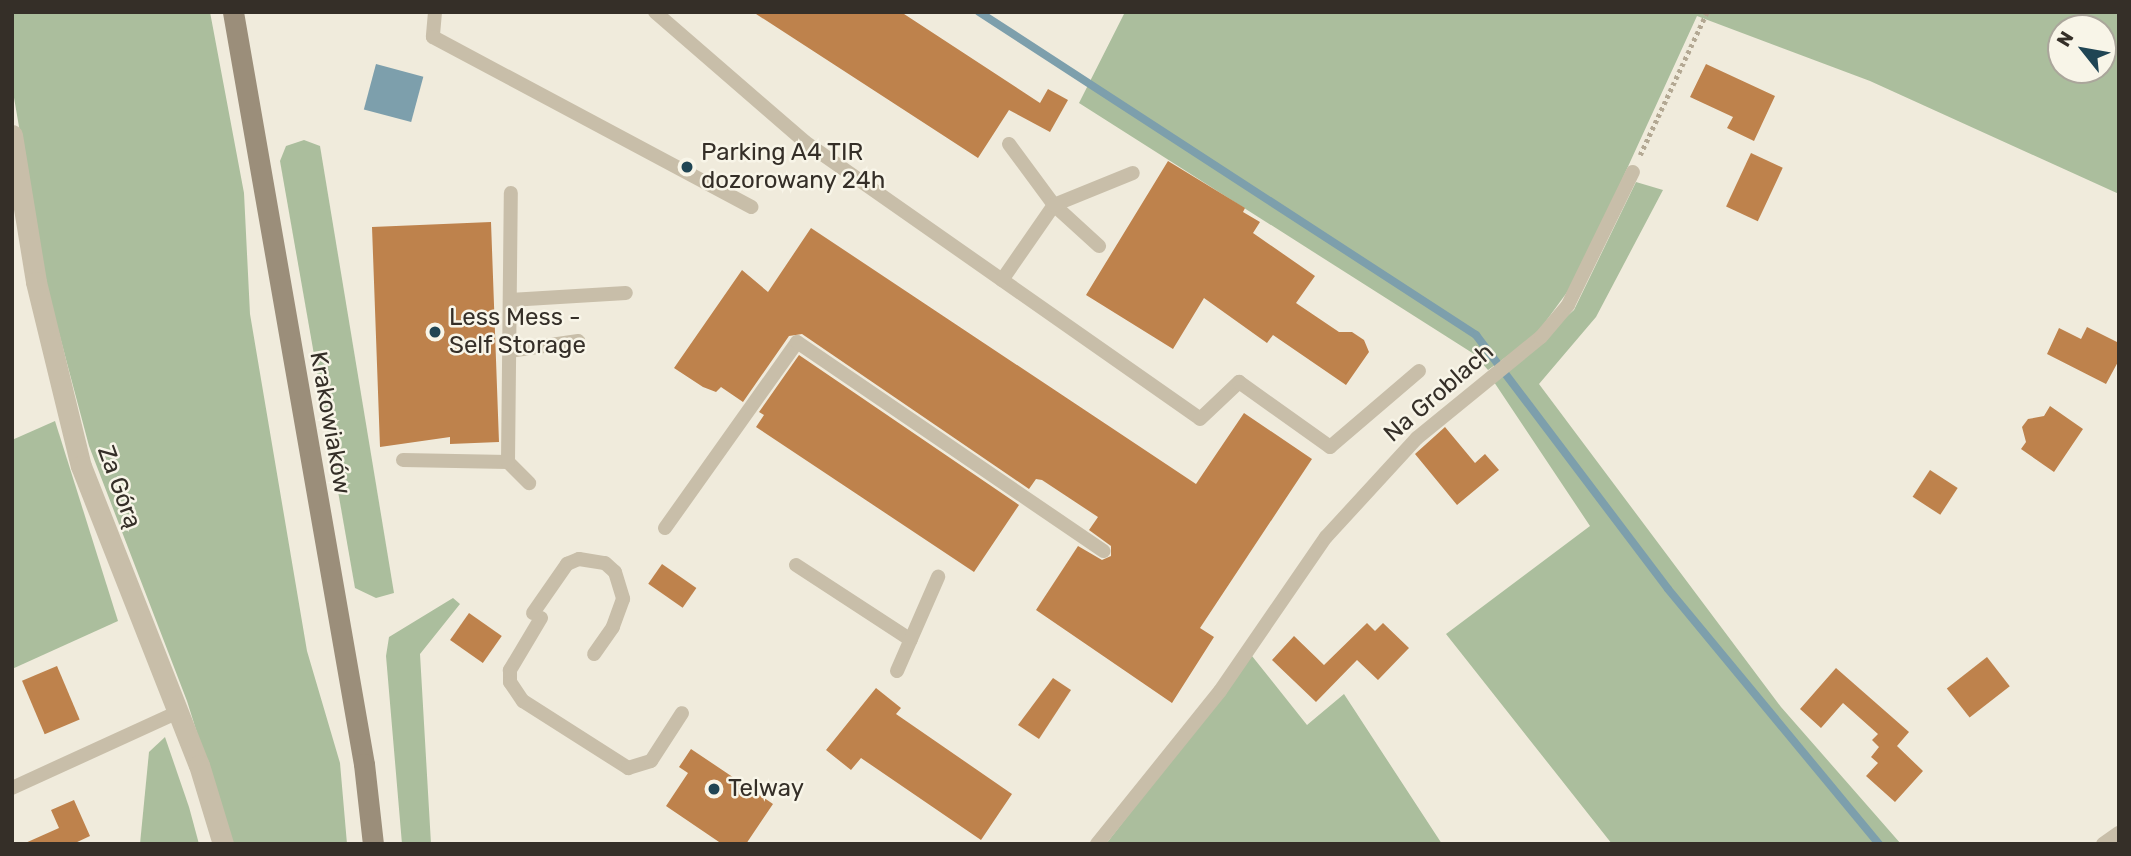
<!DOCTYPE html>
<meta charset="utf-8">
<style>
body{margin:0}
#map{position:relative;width:2131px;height:856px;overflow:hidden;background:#f0ebdc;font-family:Rubik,sans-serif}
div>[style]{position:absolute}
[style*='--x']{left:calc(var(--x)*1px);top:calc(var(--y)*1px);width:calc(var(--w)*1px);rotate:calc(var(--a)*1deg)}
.green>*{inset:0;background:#abbe9d}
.water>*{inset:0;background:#7d9fac;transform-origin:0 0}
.stream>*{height:8px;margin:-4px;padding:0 4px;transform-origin:4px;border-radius:4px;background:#7d9fac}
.building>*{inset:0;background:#be824c;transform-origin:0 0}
.path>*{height:4.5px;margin-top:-2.25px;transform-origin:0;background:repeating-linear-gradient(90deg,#b3a893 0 3.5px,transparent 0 7px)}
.lane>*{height:14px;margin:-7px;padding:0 7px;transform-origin:7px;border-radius:7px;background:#c8bea9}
.street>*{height:21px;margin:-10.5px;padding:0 10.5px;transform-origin:10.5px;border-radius:10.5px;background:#c8bea9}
.secondary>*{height:21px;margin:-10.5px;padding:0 10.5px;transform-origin:10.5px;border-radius:10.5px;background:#9b8e7a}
.dots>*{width:19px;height:19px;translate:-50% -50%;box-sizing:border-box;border:4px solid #f8f5e8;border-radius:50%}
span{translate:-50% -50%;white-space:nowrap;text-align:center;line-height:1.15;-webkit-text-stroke:5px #f8f5e8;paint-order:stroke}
.poi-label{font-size:24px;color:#352f28}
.left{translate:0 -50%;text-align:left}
.street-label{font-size:24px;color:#352f28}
.frame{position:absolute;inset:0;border:14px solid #352f28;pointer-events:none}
.north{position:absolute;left:2047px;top:14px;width:70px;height:70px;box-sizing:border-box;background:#f8f5e8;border:2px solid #aaa69b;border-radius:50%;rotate:301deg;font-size:19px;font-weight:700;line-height:28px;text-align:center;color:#352f28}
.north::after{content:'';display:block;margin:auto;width:24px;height:32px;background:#204554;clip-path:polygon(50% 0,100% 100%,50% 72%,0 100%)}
</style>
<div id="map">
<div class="green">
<i style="clip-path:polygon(12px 12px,210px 12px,244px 193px,250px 314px,307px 651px,340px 763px,347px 844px,232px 844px,187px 701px,89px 446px,46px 284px,12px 86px)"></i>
<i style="clip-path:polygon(evenodd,1125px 12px,2119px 12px,2119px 194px,1870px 81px,1697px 16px,1576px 280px,1535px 336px,1488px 370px,1474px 354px,1079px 103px,1125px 12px,2061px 28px,2103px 28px,2103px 70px,2061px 70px,2061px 28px)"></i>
<i style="clip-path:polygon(304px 140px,320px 146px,394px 593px,376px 598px,355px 588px,280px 161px,286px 146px)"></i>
<i style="clip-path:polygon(1636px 182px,1663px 190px,1596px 317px,1539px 384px,1781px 707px,1901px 844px,1612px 844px,1446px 634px,1590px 526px,1494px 382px,1574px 310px)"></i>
<i style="clip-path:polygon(55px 421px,118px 621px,12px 669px,12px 440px)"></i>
<i style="clip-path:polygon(453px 598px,460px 604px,420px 654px,431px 844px,402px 844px,386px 656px,389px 637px)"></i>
<i style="clip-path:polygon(1252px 656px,1307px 725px,1344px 694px,1442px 844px,1106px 844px)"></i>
<i style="clip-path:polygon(165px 737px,189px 807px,199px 844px,140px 844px,149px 752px)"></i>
</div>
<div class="water">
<i style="left:376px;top:64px;width:49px;height:47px;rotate:15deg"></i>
</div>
<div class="stream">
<i style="--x:979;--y:12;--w:593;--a:33.02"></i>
<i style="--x:1476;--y:335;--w:318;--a:52.9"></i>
<i style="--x:1668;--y:589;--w:331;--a:50.4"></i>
</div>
<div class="building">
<i style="clip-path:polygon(753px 12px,901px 12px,1040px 103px,1048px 89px,1068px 100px,1050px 132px,1009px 110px,978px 158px)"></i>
<i style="clip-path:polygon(1706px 64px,1775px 96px,1754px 141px,1727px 128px,1733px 117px,1690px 97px)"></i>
<i style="left:1751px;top:153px;width:35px;height:59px;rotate:25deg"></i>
<i style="clip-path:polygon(1168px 161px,1245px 208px,1243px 212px,1260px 222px,1253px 233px,1315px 276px,1296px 303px,1339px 332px,1352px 332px,1364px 340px,1369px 352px,1346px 385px,1273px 335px,1267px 343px,1204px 298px,1173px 349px,1086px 295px)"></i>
<i style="clip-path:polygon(491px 222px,499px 442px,450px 444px,450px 437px,380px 447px,372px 227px)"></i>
<i style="clip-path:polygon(811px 228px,1196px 484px,1244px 413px,1312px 459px,1200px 628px,1214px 637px,1172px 703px,1036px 610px,1078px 546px,1102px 560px,1111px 556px,1111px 546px,1089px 530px,1098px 517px,1042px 480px,1036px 479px,1029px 489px,802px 334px,789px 336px,743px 402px,721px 387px,716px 392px,703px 387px,674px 368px,742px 270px,768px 292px)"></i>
<i style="clip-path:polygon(2087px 327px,2119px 343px,2119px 360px,2106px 384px,2047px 354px,2059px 328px,2081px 339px)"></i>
<i style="clip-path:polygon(799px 355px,1019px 505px,974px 572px,756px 427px,764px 415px,759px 412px)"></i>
<i style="clip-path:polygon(2050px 406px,2083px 429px,2054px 472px,2021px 449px,2026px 442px,2022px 427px,2028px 419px,2044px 416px)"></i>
<i style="clip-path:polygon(1445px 427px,1475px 463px,1485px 454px,1499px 470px,1457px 505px,1415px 454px)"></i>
<i style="left:1930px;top:470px;width:33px;height:32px;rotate:33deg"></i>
<i style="left:662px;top:564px;width:42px;height:24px;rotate:35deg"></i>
<i style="left:469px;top:613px;width:40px;height:33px;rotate:35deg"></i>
<i style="clip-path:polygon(1367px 623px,1375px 631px,1383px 623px,1409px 648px,1378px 680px,1357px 660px,1316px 702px,1272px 660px,1294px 636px,1324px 665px)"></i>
<i style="left:1987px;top:657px;width:37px;height:51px;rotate:52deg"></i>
<i style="left:57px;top:666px;width:58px;height:38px;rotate:67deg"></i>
<i style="clip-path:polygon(1836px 668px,1909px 732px,1897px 746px,1923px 771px,1895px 802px,1866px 776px,1878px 763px,1871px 757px,1879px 747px,1872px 740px,1878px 734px,1843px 703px,1821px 728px,1800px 709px)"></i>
<i style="clip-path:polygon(1053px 678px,1071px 690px,1039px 739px,1018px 725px)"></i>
<i style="clip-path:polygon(876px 688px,901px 708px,896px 714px,1012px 794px,981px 840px,861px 758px,851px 770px,826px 750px)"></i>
<i style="clip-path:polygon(691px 749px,773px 804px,746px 844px,722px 844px,666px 806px,688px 773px,679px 767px)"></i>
<i style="clip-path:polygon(74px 800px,90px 836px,73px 844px,23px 844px,59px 828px,51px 810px)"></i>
</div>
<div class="path">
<i style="--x:1640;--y:155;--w:158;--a:-64.9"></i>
</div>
<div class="lane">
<i style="--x:435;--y:12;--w:25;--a:95"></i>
<i style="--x:433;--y:37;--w:361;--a:28.1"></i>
<i style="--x:655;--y:12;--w:198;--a:40.9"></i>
<i style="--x:805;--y:142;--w:482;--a:35"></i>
<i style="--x:1200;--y:419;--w:54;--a:-43.5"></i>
<i style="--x:1239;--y:382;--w:112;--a:35.5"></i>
<i style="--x:1330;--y:447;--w:117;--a:-40.5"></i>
<i style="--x:1009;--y:144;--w:76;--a:53.6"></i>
<i style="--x:1054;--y:205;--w:61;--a:42.3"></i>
<i style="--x:1002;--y:280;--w:91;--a:-55.3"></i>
<i style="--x:1054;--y:205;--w:85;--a:-22.1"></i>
<i style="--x:510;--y:300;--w:116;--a:-3.5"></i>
<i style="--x:509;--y:351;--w:70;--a:-8.2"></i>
<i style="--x:403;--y:460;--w:105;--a:1.1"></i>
<i style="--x:508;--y:462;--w:30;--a:45"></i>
<i style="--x:508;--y:462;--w:269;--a:-89.4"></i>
<i style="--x:665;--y:528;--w:228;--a:-54.6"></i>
<i style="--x:797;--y:342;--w:371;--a:34.3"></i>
<i style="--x:796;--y:565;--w:137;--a:33.1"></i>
<i style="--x:533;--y:613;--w:60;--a:-55.2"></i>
<i style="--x:567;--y:564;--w:13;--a:-23"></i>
<i style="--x:579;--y:559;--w:26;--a:9"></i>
<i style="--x:605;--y:563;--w:13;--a:42"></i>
<i style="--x:615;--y:572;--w:28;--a:73"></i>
<i style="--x:623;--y:599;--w:30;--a:110"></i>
<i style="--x:613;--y:627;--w:33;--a:125"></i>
<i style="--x:541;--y:618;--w:61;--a:120.8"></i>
<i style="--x:510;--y:670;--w:12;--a:90"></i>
<i style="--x:510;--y:682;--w:23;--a:56"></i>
<i style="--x:523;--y:701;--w:125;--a:32.5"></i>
<i style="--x:628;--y:768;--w:24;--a:-17"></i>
<i style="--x:651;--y:761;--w:57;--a:-57.1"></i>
<i style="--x:897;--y:671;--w:103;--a:-66.4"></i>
<i style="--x:12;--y:788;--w:183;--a:-24.6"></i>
<i style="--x:1097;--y:844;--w:196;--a:-51.2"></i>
<i style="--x:1220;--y:691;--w:187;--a:-55.5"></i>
<i style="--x:1326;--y:537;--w:134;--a:-47.4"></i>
<i style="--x:1417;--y:438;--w:160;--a:-39.2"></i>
<i style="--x:1541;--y:337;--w:42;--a:-49.8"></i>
<i style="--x:1568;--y:305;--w:148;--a:-64"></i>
<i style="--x:2103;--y:844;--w:19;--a:-35"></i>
</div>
<div class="street">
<i style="--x:12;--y:135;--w:149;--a:80.7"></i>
<i style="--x:36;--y:282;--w:189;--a:76.3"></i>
<i style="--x:81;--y:466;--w:321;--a:68.5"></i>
<i style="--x:199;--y:765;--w:83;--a:73.1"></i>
</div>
<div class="secondary">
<i style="--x:233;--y:12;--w:763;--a:80.12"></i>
<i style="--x:364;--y:764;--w:81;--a:83.6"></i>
</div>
<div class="dots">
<i style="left:687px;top:167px;background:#204554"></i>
<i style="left:435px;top:332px;background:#204554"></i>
<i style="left:714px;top:789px;background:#204554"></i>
</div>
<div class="poi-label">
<span class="left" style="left:701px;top:167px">Parking A4 TIR<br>dozorowany 24h</span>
<span class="left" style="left:449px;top:332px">Less Mess -<br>Self Storage</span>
<span class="left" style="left:728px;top:789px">Telway</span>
</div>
<div class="street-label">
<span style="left:1439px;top:393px;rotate:-41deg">Na Groblach</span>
<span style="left:330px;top:423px;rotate:80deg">Krakowiaków</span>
<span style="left:119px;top:487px;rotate:70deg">Za Górą</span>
</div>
<div class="frame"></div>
<div class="north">N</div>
</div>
